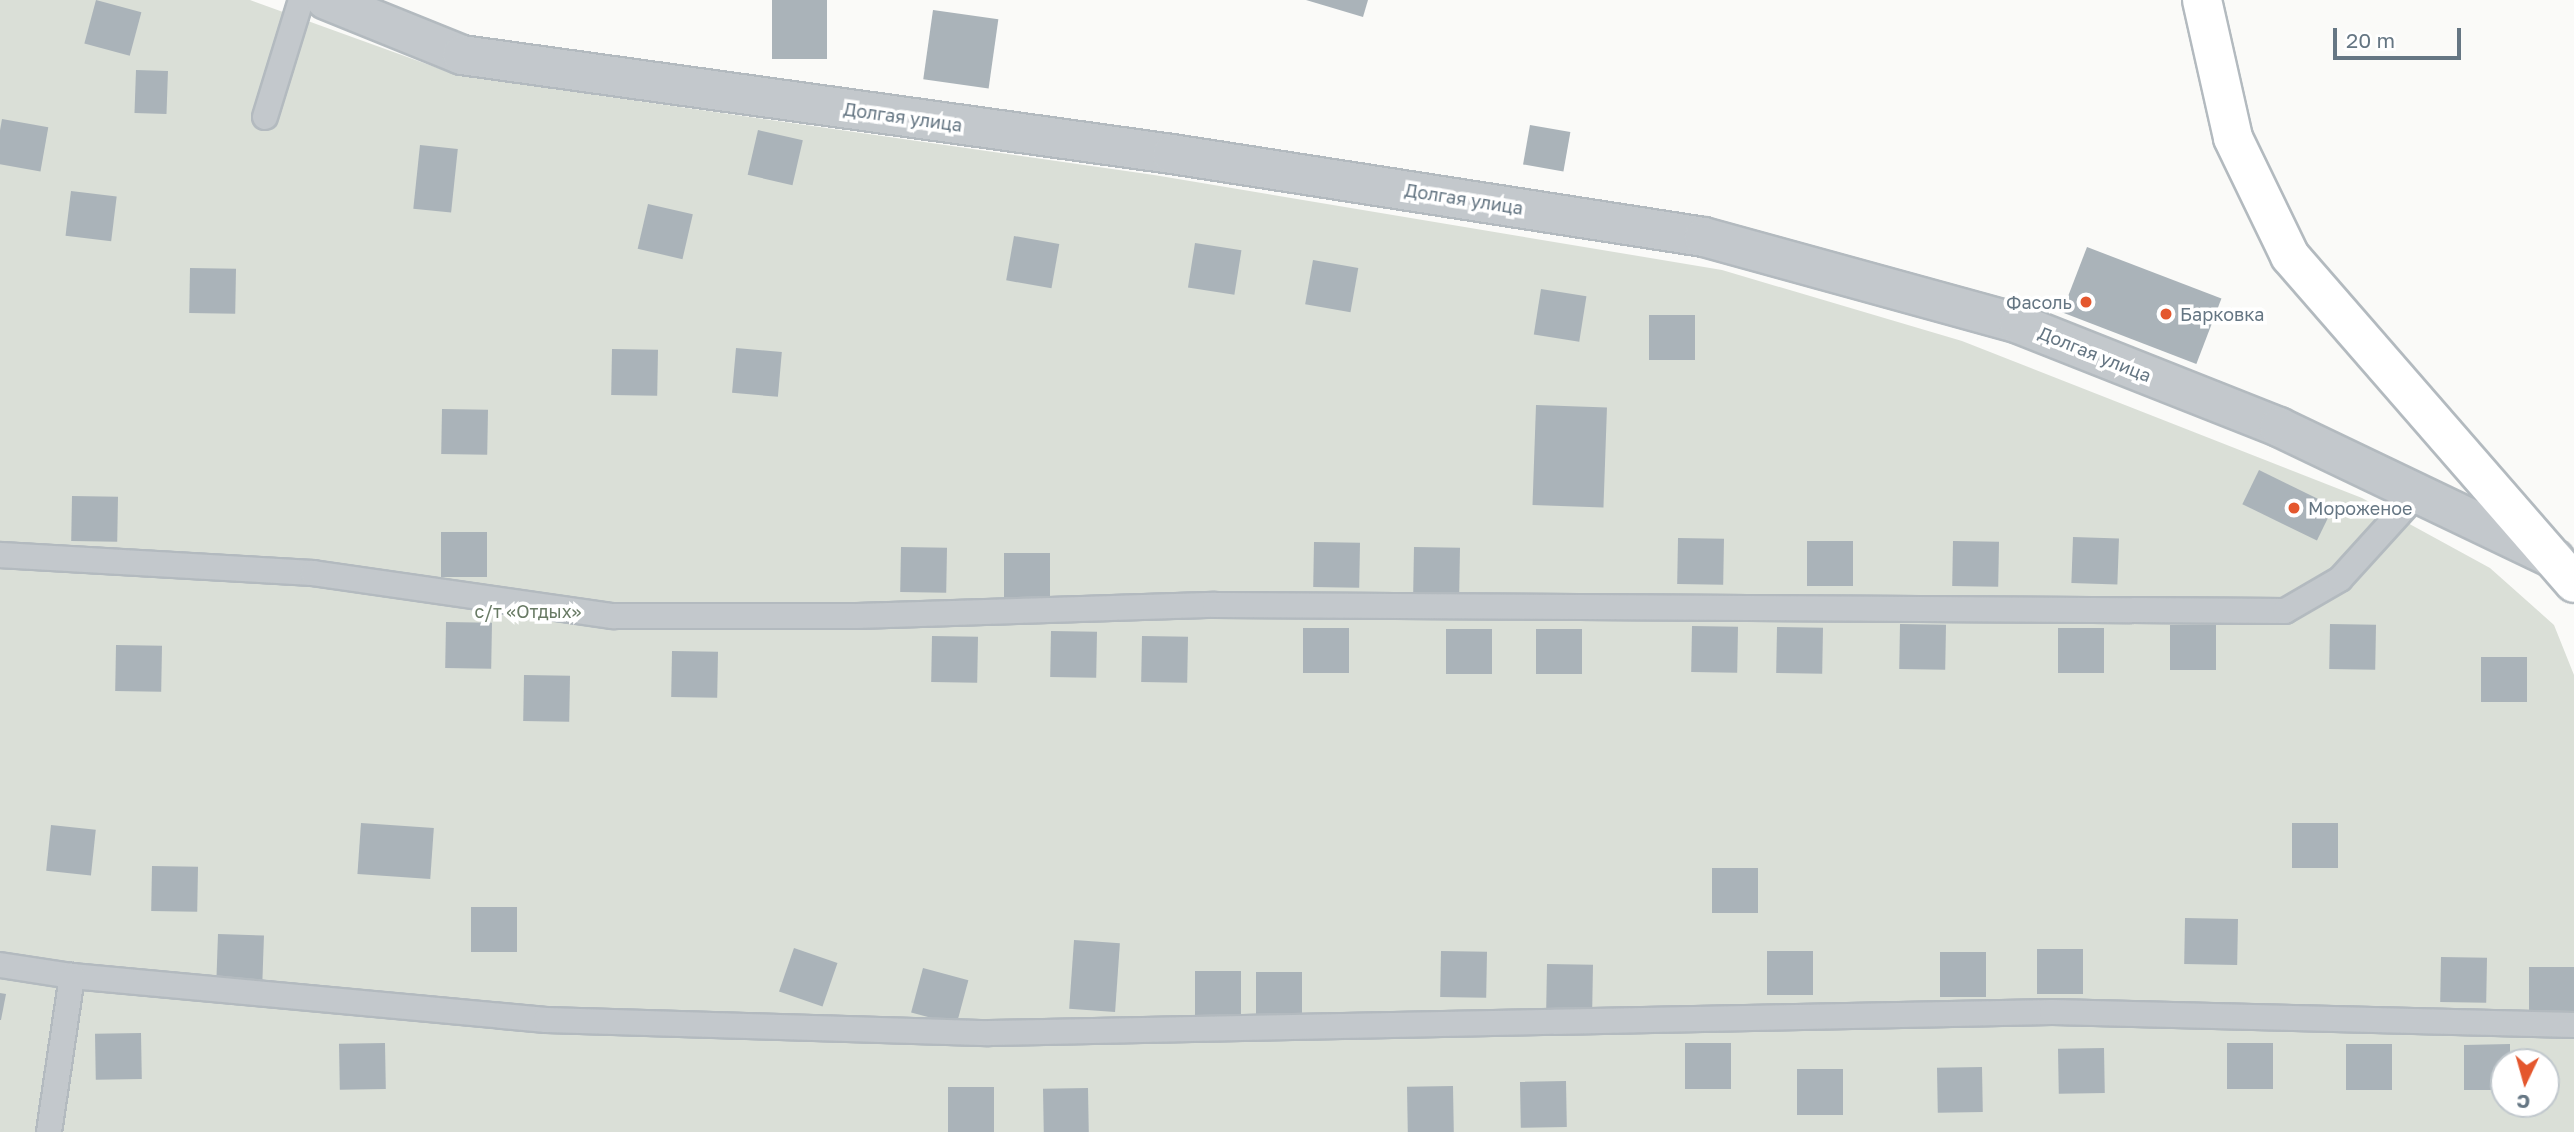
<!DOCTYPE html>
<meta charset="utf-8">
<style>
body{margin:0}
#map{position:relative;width:2574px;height:1132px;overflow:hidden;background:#fafaf8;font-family:"Golos Text",sans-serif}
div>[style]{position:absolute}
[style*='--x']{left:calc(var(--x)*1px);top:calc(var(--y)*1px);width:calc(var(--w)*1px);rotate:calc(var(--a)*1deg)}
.green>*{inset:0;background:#dadfd7}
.building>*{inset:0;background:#aab3b9;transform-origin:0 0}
.roads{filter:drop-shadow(2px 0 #b3babf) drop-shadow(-2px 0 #b3babf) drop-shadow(0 2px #b3babf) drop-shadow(0 -2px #b3babf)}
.service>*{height:24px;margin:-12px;padding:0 12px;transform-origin:12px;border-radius:12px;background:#c3c8cc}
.minor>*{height:38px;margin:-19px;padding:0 19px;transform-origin:19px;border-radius:19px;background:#c3c8cc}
.secondary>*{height:38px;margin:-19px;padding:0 19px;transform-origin:19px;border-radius:19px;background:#fff}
.dots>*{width:19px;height:19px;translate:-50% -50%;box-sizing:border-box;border:4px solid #fff;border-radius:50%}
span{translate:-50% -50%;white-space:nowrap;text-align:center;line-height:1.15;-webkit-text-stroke:7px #fff;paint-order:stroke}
.street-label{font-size:18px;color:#657683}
.poi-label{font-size:18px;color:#657683}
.right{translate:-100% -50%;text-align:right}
.left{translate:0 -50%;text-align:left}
.park-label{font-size:18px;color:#687a64}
.north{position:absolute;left:2490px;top:1048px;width:70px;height:70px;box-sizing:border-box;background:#fff;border:2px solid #c1c8cd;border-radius:50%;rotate:185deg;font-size:19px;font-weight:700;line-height:28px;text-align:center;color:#657683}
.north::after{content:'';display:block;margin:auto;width:24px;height:32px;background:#e4572e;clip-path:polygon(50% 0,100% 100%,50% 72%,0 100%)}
.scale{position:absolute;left:2333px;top:28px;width:128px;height:32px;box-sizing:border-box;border:4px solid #657683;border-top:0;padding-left:9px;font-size:21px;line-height:24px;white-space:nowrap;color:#657683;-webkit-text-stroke:5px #fff;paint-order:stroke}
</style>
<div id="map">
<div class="green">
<i style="clip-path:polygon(evenodd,0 0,250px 0,457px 75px,1154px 175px,1722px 270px,1962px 341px,2362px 498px,2490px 568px,2554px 625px,2574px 675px,2574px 1132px,0 1132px,0 0,2504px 1062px,2546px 1062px,2546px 1104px,2504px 1104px,2504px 1062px)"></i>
</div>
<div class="building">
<i style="left:96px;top:0;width:47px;height:45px;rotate:15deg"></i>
<i style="left:772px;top:0;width:55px;height:59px"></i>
<i style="clip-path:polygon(1306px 0,1368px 0,1363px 17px)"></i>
<i style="left:933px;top:10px;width:66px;height:70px;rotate:8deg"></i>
<i style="left:136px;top:70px;width:32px;height:43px;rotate:2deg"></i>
<i style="left:2px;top:119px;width:47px;height:45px;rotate:10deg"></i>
<i style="left:1530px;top:125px;width:41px;height:40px;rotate:10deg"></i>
<i style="left:758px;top:130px;width:46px;height:46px;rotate:13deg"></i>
<i style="left:420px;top:145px;width:38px;height:64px;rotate:6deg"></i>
<i style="left:71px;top:191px;width:46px;height:45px;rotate:7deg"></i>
<i style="left:648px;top:204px;width:46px;height:46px;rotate:13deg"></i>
<i style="left:1014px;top:236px;width:46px;height:45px;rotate:10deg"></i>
<i style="left:1195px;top:243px;width:47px;height:45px;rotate:9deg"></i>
<i style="left:2087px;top:247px;width:144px;height:70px;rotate:21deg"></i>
<i style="left:1313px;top:260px;width:46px;height:45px;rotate:10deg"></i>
<i style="left:190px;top:268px;width:46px;height:45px;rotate:1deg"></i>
<i style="left:1541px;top:289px;width:46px;height:46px;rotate:9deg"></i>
<i style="left:1649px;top:315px;width:46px;height:45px"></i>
<i style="left:736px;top:348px;width:46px;height:45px;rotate:5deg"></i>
<i style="left:612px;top:349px;width:46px;height:46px;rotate:1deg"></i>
<i style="left:1536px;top:405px;width:71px;height:100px;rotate:2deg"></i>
<i style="left:442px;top:409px;width:46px;height:45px;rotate:1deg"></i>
<i style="left:2259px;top:470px;width:83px;height:38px;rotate:26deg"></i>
<i style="left:72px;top:496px;width:46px;height:45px;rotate:1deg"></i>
<i style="left:441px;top:532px;width:46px;height:45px"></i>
<i style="left:2073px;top:537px;width:46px;height:46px;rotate:2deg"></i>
<i style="left:1678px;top:538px;width:46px;height:46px;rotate:1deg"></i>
<i style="left:1807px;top:541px;width:46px;height:45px"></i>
<i style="left:1953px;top:541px;width:46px;height:45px;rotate:1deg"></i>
<i style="left:1314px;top:542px;width:46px;height:45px;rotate:1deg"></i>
<i style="left:901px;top:547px;width:46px;height:45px;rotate:1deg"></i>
<i style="left:1414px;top:547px;width:46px;height:46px;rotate:1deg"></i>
<i style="left:1004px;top:553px;width:46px;height:45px"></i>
<i style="left:446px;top:622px;width:46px;height:46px;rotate:1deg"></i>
<i style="left:1900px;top:624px;width:46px;height:45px;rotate:1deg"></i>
<i style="left:2330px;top:624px;width:46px;height:45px;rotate:1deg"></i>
<i style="left:2170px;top:625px;width:46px;height:45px"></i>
<i style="left:1692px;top:626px;width:46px;height:46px;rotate:1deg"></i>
<i style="left:1777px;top:627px;width:46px;height:46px;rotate:1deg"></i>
<i style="left:1303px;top:628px;width:46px;height:45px"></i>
<i style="left:2058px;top:628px;width:46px;height:45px"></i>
<i style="left:1446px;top:629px;width:46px;height:45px"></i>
<i style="left:1536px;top:629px;width:46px;height:45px"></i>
<i style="left:1051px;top:631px;width:46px;height:46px;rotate:1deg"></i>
<i style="left:932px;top:636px;width:46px;height:46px;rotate:1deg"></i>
<i style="left:1142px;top:636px;width:46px;height:46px;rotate:1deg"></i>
<i style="left:116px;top:645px;width:46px;height:46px;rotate:1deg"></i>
<i style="left:672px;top:651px;width:46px;height:46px;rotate:1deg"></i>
<i style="left:2481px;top:657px;width:46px;height:45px"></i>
<i style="left:524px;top:675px;width:46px;height:46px;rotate:1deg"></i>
<i style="left:361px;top:823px;width:73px;height:51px;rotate:4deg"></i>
<i style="left:2292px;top:823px;width:46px;height:45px"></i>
<i style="left:51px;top:825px;width:45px;height:46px;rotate:6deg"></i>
<i style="left:152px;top:866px;width:46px;height:45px;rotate:1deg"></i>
<i style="left:1712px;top:868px;width:46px;height:45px"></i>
<i style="left:471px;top:907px;width:46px;height:45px"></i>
<i style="left:2185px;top:918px;width:53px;height:46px;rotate:1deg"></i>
<i style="left:218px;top:934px;width:46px;height:46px;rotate:2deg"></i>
<i style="left:1074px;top:940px;width:46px;height:69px;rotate:4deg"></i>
<i style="left:794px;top:948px;width:46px;height:46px;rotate:19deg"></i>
<i style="left:2037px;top:949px;width:46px;height:45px"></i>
<i style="left:1441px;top:951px;width:46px;height:46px;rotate:1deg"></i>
<i style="left:1767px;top:951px;width:46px;height:44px"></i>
<i style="left:1940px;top:952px;width:46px;height:45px"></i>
<i style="left:2441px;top:957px;width:46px;height:45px;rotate:1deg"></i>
<i style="left:1547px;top:964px;width:46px;height:45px;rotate:1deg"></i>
<i style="left:2529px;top:967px;width:45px;height:45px"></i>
<i style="left:923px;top:968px;width:47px;height:46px;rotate:15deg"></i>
<i style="left:1195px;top:971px;width:46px;height:45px"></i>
<i style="left:1256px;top:972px;width:46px;height:45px"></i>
<i style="clip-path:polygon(0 993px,6px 994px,1px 1020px,0 1020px)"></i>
<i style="left:141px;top:1033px;width:46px;height:46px;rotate:89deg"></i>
<i style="left:385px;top:1043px;width:46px;height:46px;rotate:89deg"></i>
<i style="left:1731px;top:1043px;width:46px;height:46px;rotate:90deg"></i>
<i style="left:2227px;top:1043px;width:46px;height:46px"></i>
<i style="left:2392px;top:1044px;width:46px;height:46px;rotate:90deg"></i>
<i style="clip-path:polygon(2510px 1044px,2510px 1062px,2504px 1062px,2504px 1090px,2464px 1090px,2464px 1045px)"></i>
<i style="left:2104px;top:1048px;width:45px;height:46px;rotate:89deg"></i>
<i style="left:1982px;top:1067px;width:45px;height:45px;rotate:89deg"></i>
<i style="left:1843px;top:1069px;width:46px;height:46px;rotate:90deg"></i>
<i style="left:1566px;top:1081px;width:46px;height:46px;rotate:89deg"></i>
<i style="left:1453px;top:1086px;width:46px;height:46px;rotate:89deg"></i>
<i style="left:948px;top:1087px;width:46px;height:45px"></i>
<i style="left:1088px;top:1088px;width:44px;height:45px;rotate:89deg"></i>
</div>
<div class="roads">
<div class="service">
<i style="--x:265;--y:117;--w:122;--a:-72.9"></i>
<i style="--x:0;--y:555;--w:314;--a:3.3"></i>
<i style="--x:313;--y:573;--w:303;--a:8.2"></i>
<i style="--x:613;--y:616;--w:244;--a:0"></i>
<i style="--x:857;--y:616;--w:358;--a:-1.8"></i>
<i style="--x:1215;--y:605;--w:1070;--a:0.32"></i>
<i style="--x:2285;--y:611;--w:64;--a:-30.2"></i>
<i style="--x:2340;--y:579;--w:116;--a:-47.8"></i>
<i style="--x:0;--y:965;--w:73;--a:8.7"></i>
<i style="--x:72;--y:976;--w:476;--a:5.3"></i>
<i style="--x:546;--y:1020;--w:443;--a:1.7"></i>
<i style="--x:989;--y:1033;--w:1063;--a:-1.13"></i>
<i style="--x:2052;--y:1012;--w:522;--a:1.43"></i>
<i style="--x:49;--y:1132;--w:158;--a:-81.6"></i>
</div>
<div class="minor">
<i style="--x:326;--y:0;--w:147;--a:22"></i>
<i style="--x:462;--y:55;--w:717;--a:7.94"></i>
<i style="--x:1172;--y:154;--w:538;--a:8.87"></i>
<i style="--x:1704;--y:237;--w:327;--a:15.4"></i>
<i style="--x:2019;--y:324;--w:280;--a:21.6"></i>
<i style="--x:2279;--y:427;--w:306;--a:25.6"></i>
</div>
<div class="secondary">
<i style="--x:2202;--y:0;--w:141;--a:77.3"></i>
<i style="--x:2233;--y:138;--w:131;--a:64.2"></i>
<i style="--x:2290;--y:256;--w:433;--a:49"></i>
</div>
</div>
<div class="dots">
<i style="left:2086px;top:302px;background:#e4572e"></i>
<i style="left:2166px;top:314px;background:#e4572e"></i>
<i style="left:2294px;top:508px;background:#e4572e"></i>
</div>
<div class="street-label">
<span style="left:903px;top:117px;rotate:8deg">Долгая улица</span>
<span style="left:1464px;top:199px;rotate:9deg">Долгая улица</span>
<span style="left:2095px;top:354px;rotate:22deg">Долгая улица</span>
</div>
<div class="poi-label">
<span class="right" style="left:2072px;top:302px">Фасоль</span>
<span class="left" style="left:2180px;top:314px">Барковка</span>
<span class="left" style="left:2308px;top:508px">Мороженое</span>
</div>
<div class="park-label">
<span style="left:528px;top:611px">с/т «Отдых»</span>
</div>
<div class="north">С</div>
<div class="scale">20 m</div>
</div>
